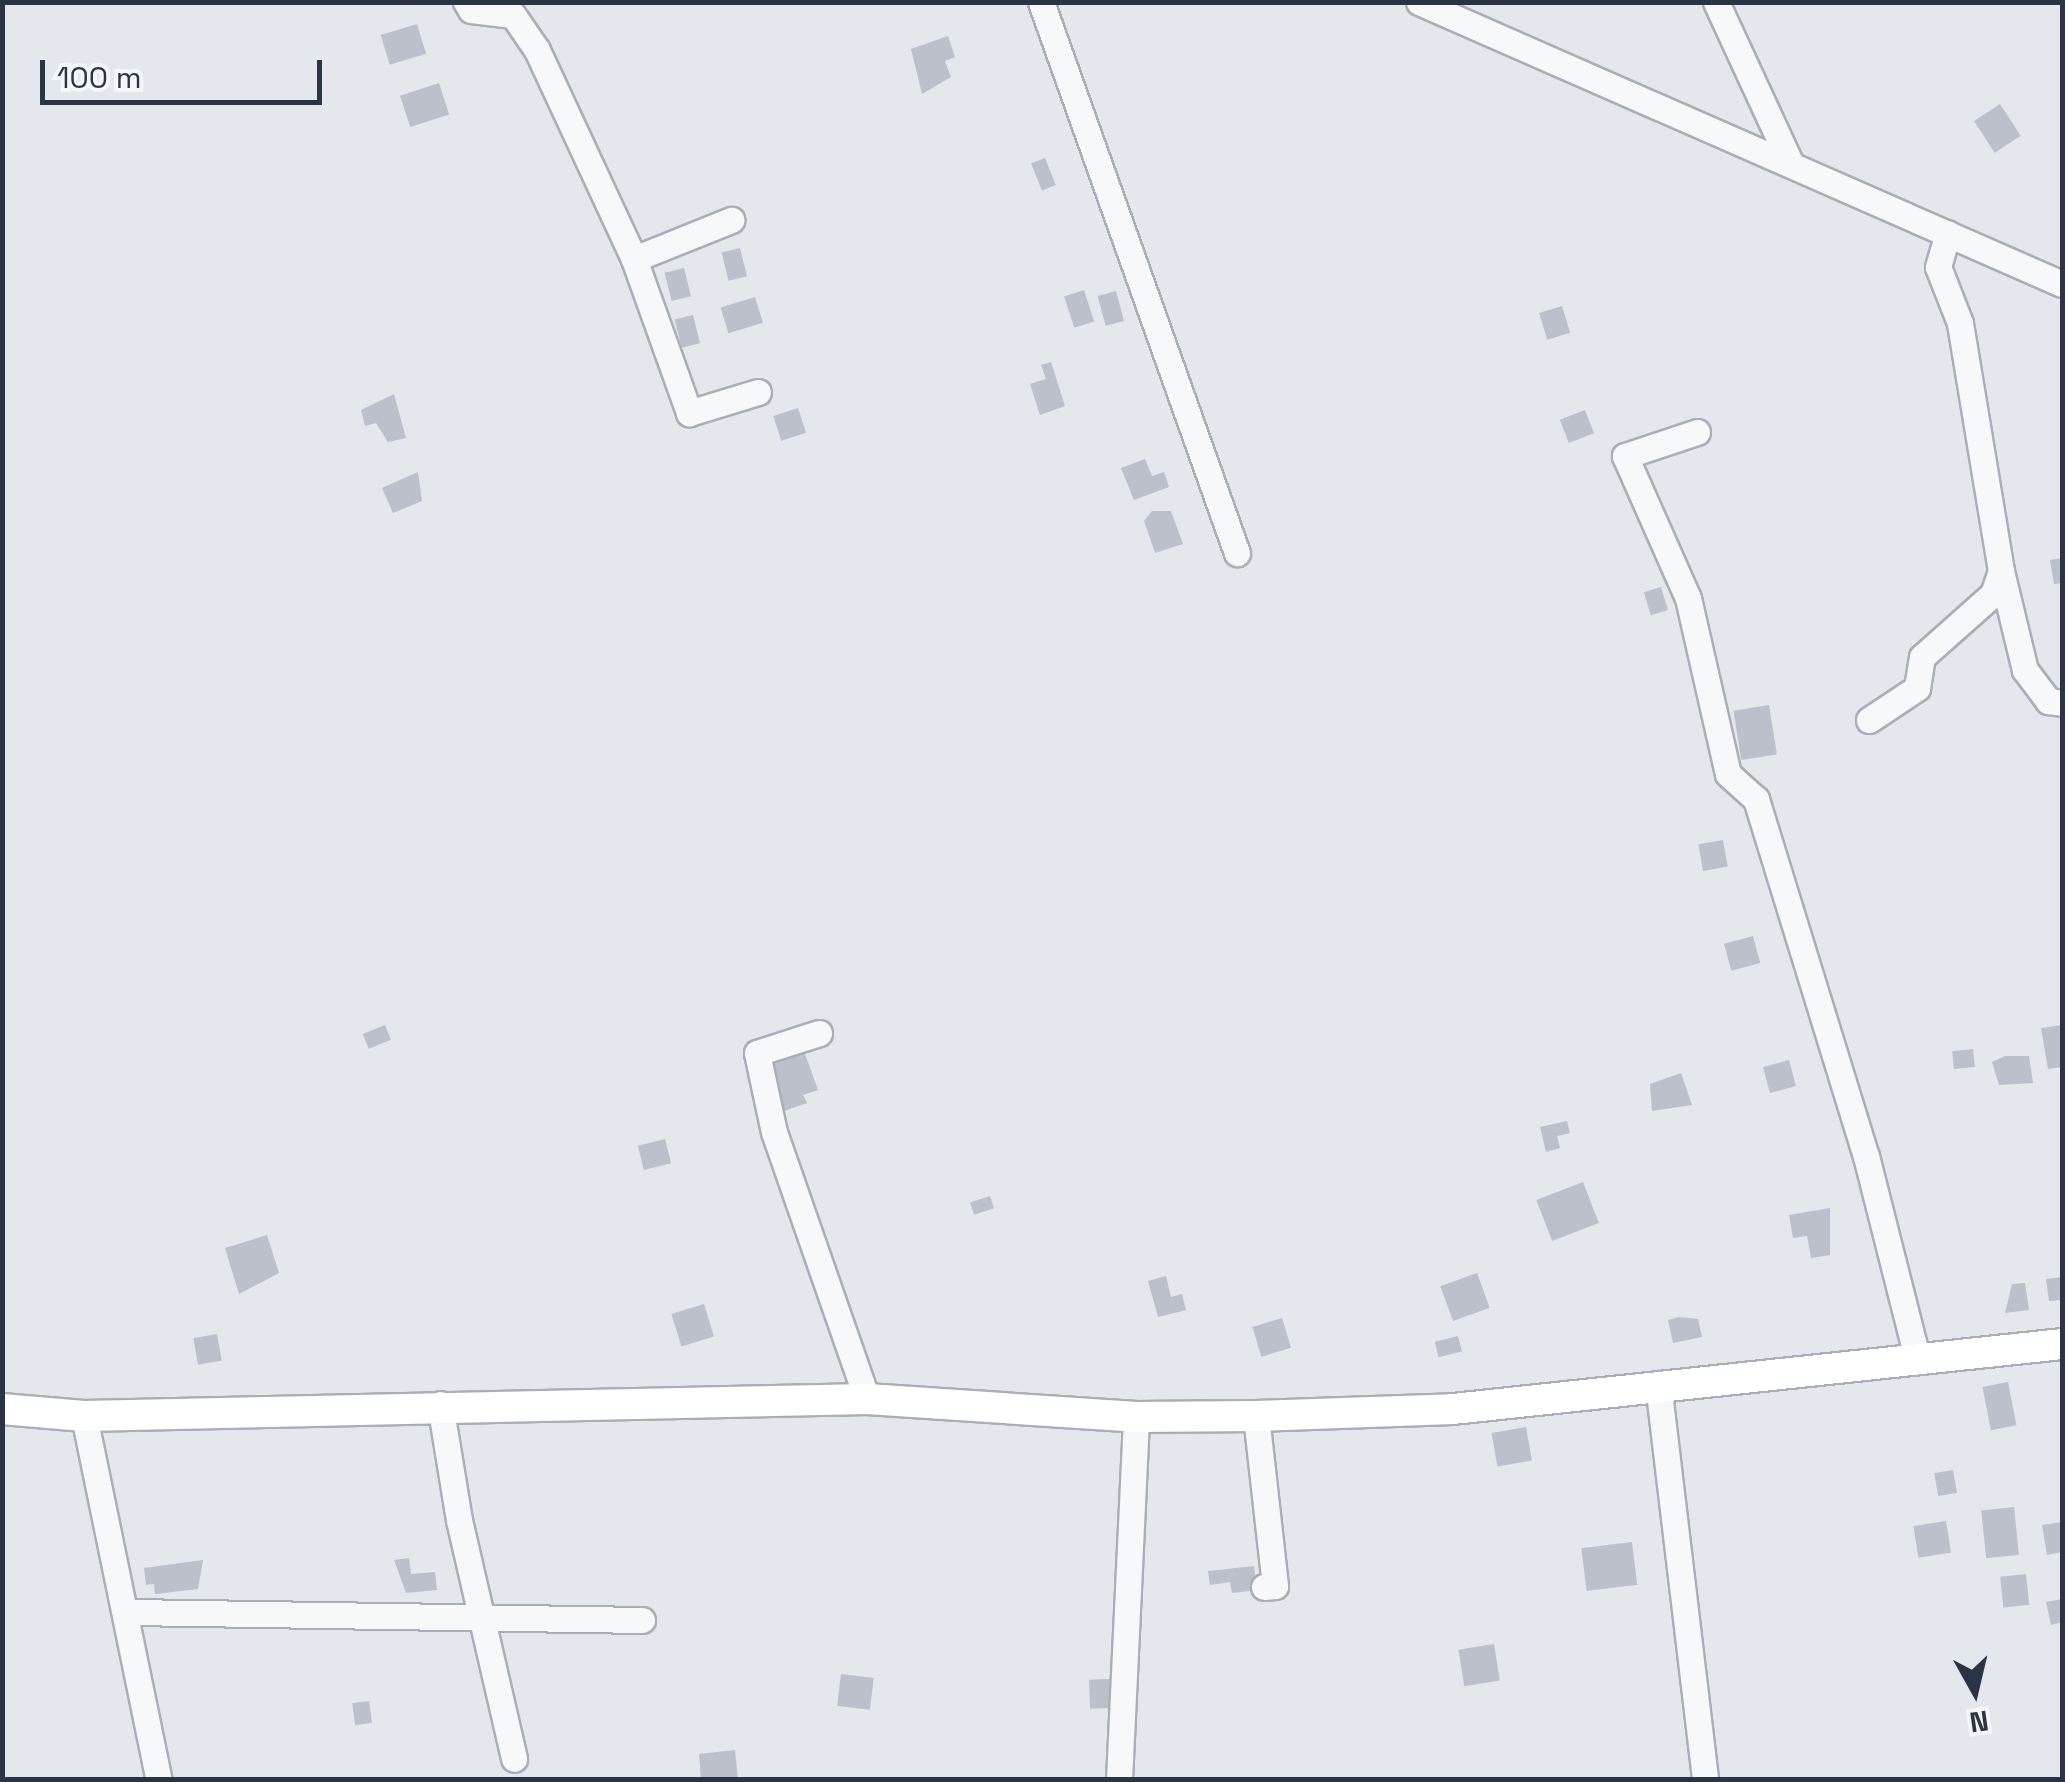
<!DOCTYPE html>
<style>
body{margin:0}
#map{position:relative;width:2065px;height:1782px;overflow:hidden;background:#e4e7ec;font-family:"Space Grotesk",sans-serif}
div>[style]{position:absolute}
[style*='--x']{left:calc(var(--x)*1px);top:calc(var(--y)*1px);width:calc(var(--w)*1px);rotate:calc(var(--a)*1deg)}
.building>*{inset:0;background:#bbc0ca;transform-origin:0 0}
.roads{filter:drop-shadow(2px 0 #a9aeb7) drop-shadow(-2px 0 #a9aeb7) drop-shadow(0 2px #a9aeb7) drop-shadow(0 -2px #a9aeb7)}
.minor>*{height:25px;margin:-12.5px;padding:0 12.5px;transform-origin:12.5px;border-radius:12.5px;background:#f7f8fa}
.major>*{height:30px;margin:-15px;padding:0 15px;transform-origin:15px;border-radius:15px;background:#fff}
span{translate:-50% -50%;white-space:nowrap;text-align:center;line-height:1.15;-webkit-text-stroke:8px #f4f6f9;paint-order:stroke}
.frame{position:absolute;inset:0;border:5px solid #2b3445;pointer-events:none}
.north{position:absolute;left:1925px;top:1642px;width:100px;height:100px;-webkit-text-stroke:8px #f4f6f9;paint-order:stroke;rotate:172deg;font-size:28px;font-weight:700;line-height:40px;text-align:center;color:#2b3445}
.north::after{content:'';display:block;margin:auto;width:35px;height:45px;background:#2b3445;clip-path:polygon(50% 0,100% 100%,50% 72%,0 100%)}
.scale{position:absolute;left:40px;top:60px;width:282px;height:45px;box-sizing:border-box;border:5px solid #2b3445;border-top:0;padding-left:12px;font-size:30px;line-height:35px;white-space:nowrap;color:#2b3445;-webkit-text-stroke:8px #f4f6f9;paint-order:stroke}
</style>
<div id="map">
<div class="building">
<i style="left:417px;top:24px;width:31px;height:38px;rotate:73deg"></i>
<i style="clip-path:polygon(948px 36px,955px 57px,945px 61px,951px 77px,922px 94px,911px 49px)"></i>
<i style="left:439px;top:83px;width:33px;height:41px;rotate:72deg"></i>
<i style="left:2000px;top:104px;width:38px;height:31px;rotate:57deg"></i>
<i style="left:1045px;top:158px;width:29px;height:15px;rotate:68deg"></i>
<i style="left:740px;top:248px;width:29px;height:19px;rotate:76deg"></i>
<i style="left:684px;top:268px;width:29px;height:20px;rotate:76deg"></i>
<i style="left:1084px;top:290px;width:33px;height:21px;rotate:72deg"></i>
<i style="left:1116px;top:291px;width:31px;height:19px;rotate:75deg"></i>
<i style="left:755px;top:297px;width:27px;height:36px;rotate:73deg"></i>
<i style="left:1562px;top:306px;width:28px;height:24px;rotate:73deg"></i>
<i style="left:693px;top:315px;width:29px;height:19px;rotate:76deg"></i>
<i style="clip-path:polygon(1051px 362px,1065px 406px,1040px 415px,1030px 384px,1046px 379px,1041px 365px)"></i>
<i style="clip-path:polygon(394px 394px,406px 438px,388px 442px,376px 423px,365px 426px,361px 410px)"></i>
<i style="left:798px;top:408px;width:26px;height:26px;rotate:72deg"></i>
<i style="left:1585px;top:410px;width:25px;height:27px;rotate:69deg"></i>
<i style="clip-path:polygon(1145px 459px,1152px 476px,1164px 472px,1169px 487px,1134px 500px,1121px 468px)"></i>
<i style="clip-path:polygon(418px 472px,422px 501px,393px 513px,382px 488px)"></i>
<i style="clip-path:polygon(1152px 511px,1171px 511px,1183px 544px,1155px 553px,1144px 521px)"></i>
<i style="clip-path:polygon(2062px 558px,2062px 583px,2054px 584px,2050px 560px)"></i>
<i style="left:1661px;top:587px;width:24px;height:18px;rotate:73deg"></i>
<i style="left:1769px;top:705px;width:50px;height:36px;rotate:81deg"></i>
<i style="left:1723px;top:840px;width:27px;height:25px;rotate:80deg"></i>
<i style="left:1753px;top:936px;width:28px;height:30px;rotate:75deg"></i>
<i style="left:385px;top:1025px;width:16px;height:24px;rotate:68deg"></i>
<i style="clip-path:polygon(2062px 1025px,2062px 1067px,2048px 1069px,2041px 1028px)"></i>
<i style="left:1973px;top:1049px;width:18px;height:21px;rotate:84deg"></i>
<i style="clip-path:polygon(804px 1051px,818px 1090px,803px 1095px,807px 1103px,784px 1111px,767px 1065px)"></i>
<i style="clip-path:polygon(2005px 1056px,2029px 1056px,2033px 1083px,1999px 1085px,1992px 1062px)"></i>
<i style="left:1789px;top:1060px;width:27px;height:27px;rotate:75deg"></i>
<i style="clip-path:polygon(1681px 1073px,1692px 1105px,1652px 1111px,1650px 1084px)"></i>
<i style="clip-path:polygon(1567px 1121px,1570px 1133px,1557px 1136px,1560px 1148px,1546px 1152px,1540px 1127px)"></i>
<i style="left:665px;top:1139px;width:25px;height:28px;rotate:76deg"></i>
<i style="left:1583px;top:1182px;width:44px;height:50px;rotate:69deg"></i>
<i style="left:990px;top:1196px;width:13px;height:21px;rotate:72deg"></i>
<i style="clip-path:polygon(1830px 1208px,1830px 1255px,1811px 1258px,1807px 1236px,1793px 1238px,1789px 1215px)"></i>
<i style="clip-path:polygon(267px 1235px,279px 1273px,239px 1294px,225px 1248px)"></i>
<i style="left:1477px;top:1273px;width:37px;height:39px;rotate:70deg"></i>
<i style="clip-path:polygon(1166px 1276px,1171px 1297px,1182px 1294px,1186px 1310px,1158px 1317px,1148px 1281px)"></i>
<i style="clip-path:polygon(2062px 1277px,2062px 1300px,2049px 1301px,2046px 1279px)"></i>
<i style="clip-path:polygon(2025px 1283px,2029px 1310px,2005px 1313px,2012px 1284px)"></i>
<i style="left:704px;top:1304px;width:34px;height:34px;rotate:73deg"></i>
<i style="clip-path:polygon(1679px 1317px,1698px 1319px,1702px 1337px,1673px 1343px,1668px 1320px)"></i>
<i style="left:1282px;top:1318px;width:31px;height:31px;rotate:73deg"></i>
<i style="left:217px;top:1334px;width:27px;height:24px;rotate:80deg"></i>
<i style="left:1458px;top:1336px;width:16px;height:24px;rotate:76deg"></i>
<i style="left:2008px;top:1382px;width:44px;height:26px;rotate:79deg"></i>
<i style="left:1526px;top:1427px;width:34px;height:35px;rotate:80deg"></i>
<i style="left:1953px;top:1470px;width:23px;height:19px;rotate:80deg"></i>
<i style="left:2014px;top:1507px;width:48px;height:33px;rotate:84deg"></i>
<i style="left:1946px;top:1521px;width:32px;height:33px;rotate:81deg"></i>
<i style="clip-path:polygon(2062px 1522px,2062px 1552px,2047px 1555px,2042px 1525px)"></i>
<i style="left:1632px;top:1542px;width:43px;height:51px;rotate:83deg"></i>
<i style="clip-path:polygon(409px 1558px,411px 1574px,435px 1572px,437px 1590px,406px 1593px,394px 1560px)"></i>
<i style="clip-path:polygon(203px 1560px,198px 1589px,155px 1594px,154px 1584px,146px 1585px,144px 1568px)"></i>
<i style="clip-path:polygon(1254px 1566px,1257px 1590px,1232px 1593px,1230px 1582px,1210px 1585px,1208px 1571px)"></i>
<i style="left:2026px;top:1574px;width:31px;height:26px;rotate:84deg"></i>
<i style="clip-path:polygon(2062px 1599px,2062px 1622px,2051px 1625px,2046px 1602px)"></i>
<i style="left:1494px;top:1644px;width:37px;height:36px;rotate:81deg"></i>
<i style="left:841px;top:1674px;width:33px;height:32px;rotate:7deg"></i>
<i style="left:1109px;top:1679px;width:29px;height:20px;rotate:88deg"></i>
<i style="left:369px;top:1701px;width:22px;height:17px;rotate:82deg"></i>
<i style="clip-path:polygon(735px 1750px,738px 1780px,701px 1780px,699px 1754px)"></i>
</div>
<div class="roads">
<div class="minor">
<i style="--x:466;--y:2;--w:9;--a:58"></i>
<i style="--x:471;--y:10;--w:42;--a:6.8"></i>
<i style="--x:513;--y:15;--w:42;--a:55.6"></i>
<i style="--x:537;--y:50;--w:230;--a:65.1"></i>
<i style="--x:634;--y:259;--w:164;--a:70.3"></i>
<i style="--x:689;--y:413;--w:72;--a:-16.9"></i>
<i style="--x:1041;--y:2;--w:585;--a:70.42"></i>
<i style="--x:1419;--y:2;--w:702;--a:23.68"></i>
<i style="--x:1716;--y:2;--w:179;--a:65.2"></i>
<i style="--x:634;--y:259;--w:105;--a:-21.9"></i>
<i style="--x:1697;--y:432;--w:76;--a:161.6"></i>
<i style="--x:1625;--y:456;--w:155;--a:66.1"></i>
<i style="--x:1688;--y:598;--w:180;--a:77.2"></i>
<i style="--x:1728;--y:774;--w:38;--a:42"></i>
<i style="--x:1756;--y:799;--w:374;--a:72.9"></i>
<i style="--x:1866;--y:1156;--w:211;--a:75.8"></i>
<i style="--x:2001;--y:571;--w:102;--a:76.4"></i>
<i style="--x:2025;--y:670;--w:39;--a:53"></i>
<i style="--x:2048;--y:701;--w:14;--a:8"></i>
<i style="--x:1869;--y:720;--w:58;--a:-33.7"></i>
<i style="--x:1917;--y:688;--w:31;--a:-81"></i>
<i style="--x:1922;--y:657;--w:95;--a:-41.6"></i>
<i style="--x:1993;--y:594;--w:24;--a:-71"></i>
<i style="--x:2001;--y:571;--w:251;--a:-99.4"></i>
<i style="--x:1960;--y:323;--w:60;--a:-111.4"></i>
<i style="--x:1938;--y:267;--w:35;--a:-74"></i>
<i style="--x:819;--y:1033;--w:65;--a:162.1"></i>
<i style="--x:757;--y:1053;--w:81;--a:77.9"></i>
<i style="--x:774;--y:1132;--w:283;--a:70.8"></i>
<i style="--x:1658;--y:1384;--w:399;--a:83.2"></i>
<i style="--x:440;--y:1404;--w:118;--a:80.7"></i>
<i style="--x:459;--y:1520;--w:245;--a:77"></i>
<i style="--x:84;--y:1416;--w:372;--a:78.4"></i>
<i style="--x:1256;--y:1416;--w:171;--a:83.6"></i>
<i style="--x:1275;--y:1586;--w:11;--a:175"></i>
<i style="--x:129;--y:1612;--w:513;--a:0.89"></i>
<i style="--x:1119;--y:1780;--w:363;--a:-87.3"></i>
</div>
<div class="major">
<i style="--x:2;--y:1409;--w:82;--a:4.9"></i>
<i style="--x:84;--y:1416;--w:783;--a:-1.24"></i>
<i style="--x:867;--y:1399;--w:270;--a:3.8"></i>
<i style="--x:1136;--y:1417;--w:120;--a:-0.5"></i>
<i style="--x:1256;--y:1416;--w:197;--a:-2"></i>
<i style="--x:1453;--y:1409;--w:612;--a:-6.09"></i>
</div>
</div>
<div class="frame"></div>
<div class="north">N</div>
<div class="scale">100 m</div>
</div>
